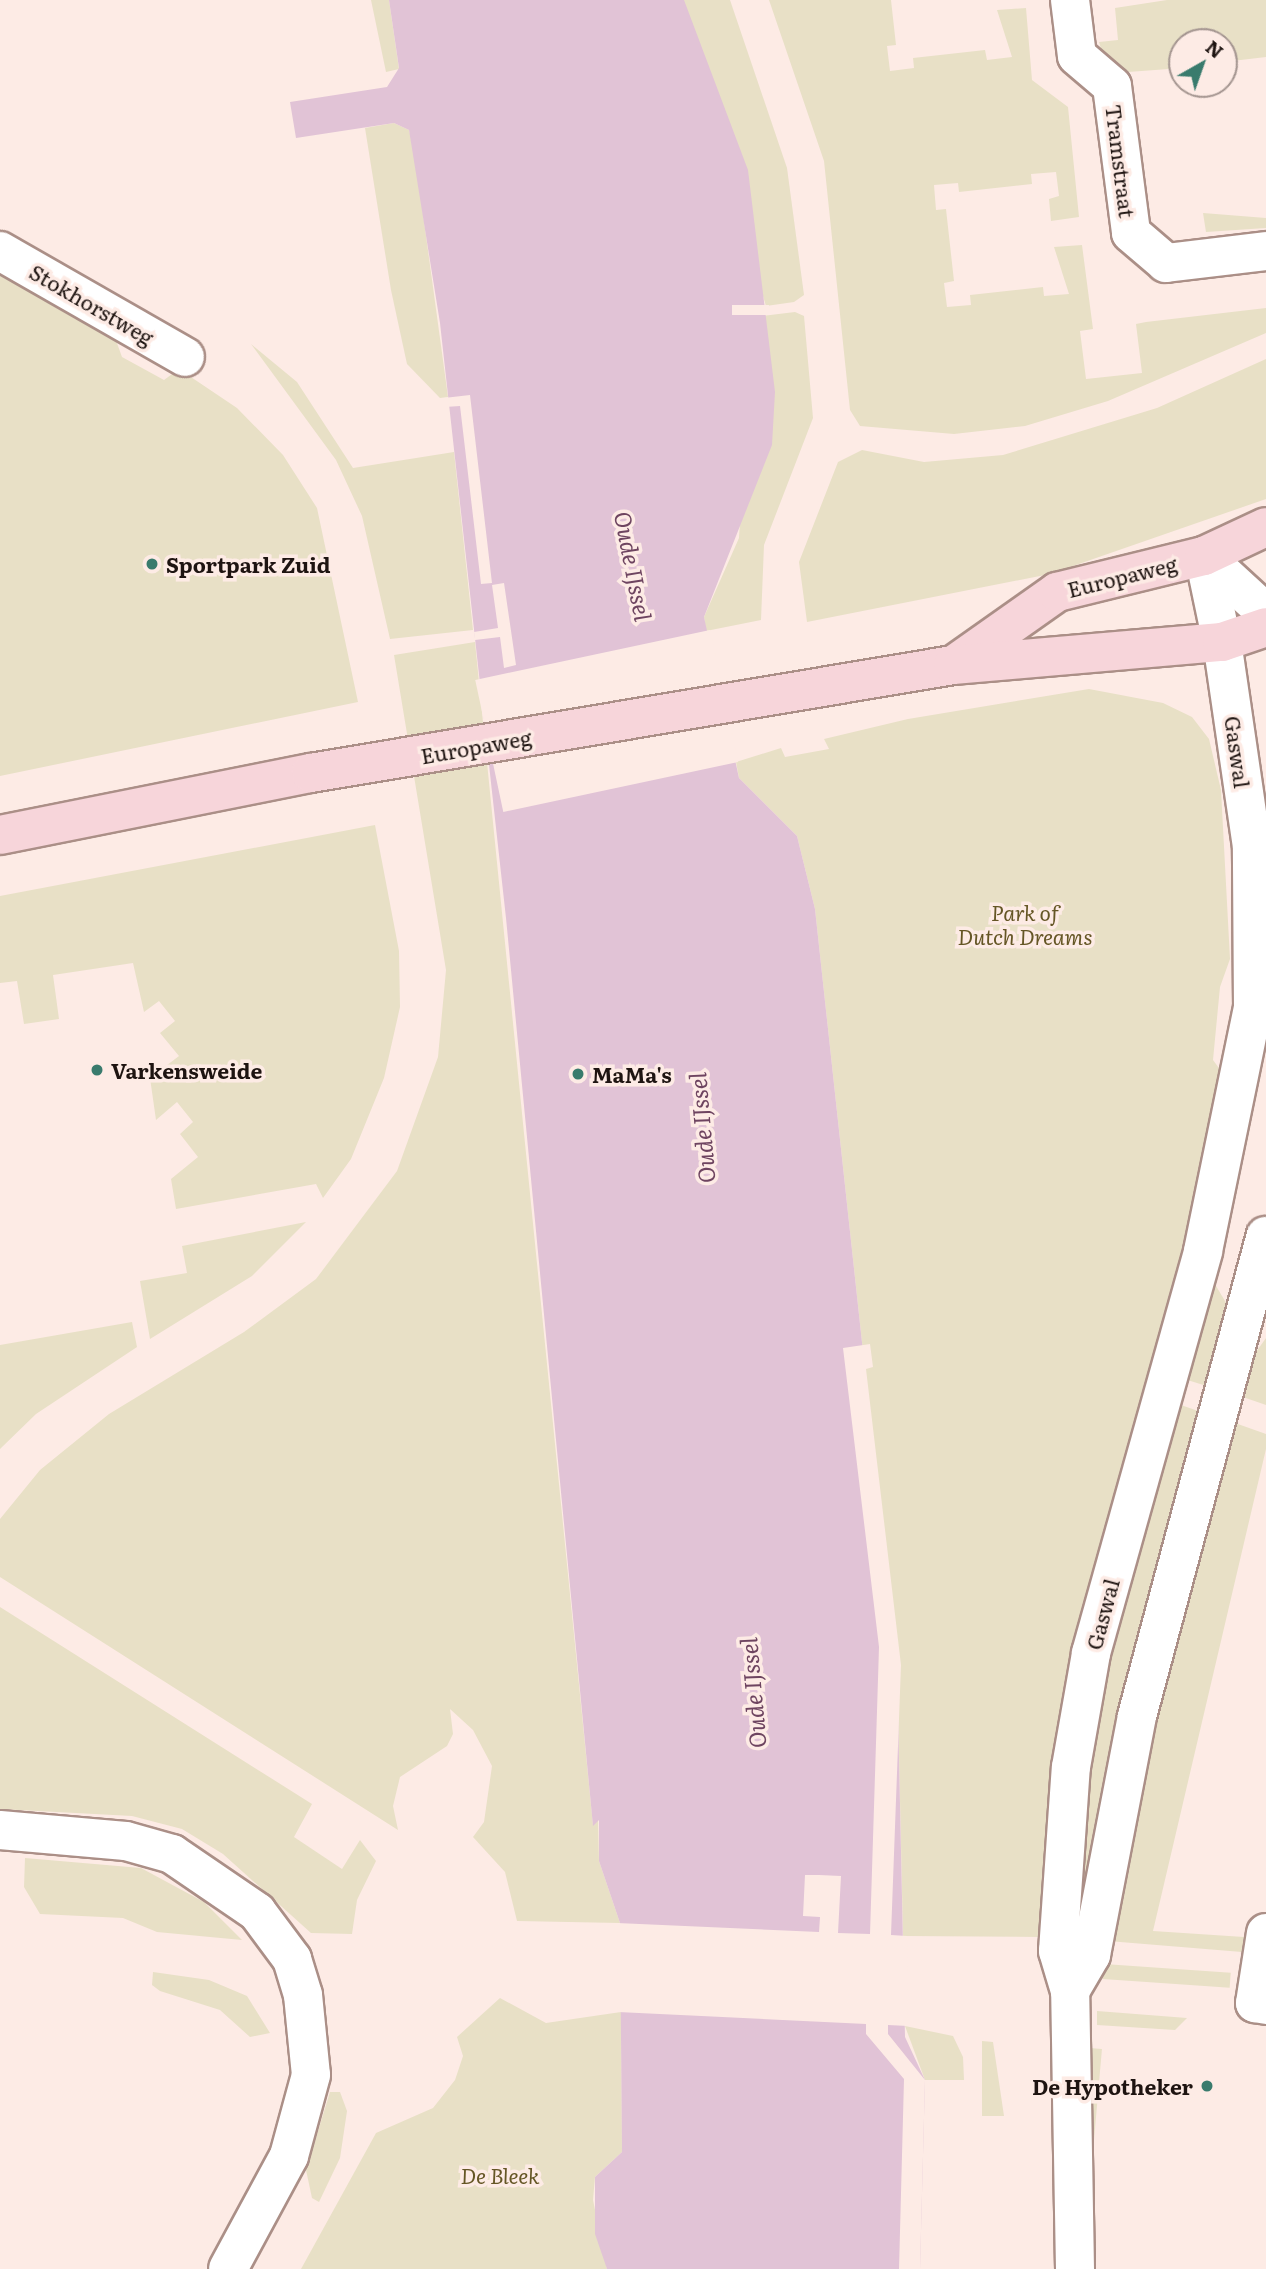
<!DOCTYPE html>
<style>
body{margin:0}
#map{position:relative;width:1266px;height:2269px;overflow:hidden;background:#fdebe5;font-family:Literata,serif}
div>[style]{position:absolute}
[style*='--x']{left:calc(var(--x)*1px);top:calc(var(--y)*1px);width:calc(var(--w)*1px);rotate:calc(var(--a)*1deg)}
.green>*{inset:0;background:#e8e0c6;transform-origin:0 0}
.water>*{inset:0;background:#e1c3d6}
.pier>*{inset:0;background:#fdebe5;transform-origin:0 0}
.roads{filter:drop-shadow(2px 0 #ab8f87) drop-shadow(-2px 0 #ab8f87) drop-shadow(0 2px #ab8f87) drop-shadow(0 -2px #ab8f87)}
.minor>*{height:38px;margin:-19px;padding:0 19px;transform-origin:19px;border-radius:19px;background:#fff}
.tertiary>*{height:38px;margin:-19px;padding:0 19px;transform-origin:19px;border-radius:19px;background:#fff}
.primary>*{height:38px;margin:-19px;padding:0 19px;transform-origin:19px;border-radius:19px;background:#f7d5da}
.dots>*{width:19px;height:19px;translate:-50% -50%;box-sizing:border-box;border:4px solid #fdebe5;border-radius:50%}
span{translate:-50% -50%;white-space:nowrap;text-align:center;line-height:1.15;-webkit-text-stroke:7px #fdebe5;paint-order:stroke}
.street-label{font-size:21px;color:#1e1411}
.poi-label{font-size:21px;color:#1e1411;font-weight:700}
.left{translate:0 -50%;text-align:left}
.right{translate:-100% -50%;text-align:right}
.park-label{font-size:21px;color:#655625;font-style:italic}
.water-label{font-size:23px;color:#6e4460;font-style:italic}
.north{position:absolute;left:1168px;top:28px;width:70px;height:70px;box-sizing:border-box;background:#fdebe5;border:2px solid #a49590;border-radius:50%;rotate:40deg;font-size:19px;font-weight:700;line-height:28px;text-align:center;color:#1e1411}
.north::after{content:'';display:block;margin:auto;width:24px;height:32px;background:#397b6d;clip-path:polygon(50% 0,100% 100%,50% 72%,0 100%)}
</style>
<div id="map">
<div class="green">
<i style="clip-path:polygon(371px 0,389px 0,399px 69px,386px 72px)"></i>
<i style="clip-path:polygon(674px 0,730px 0,787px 168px,804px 295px,794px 302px,766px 306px)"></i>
<i style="clip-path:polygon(769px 0,891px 0,896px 45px,887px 46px,890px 71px,914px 68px,913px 58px,985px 50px,987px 60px,1012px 57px,997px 10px,1026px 8px,1032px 80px,1068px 107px,1079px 217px,1051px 221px,1049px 199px,1059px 196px,1056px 172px,1031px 174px,1032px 184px,959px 192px,958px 183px,934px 185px,936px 210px,946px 209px,954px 281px,944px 283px,947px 307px,971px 305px,970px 295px,1043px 287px,1044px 296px,1069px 294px,1054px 247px,1082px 245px,1093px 329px,1080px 331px,1086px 379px,1142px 373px,1136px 324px,1146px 322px,1266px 308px,1266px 333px,1108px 401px,1025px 426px,954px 434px,860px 426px,850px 410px,824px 161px)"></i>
<i style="clip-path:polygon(1167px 0,1266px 0,1266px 57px,1224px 62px,1224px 42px,1182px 42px,1182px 68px,1128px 72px,1102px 52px,1099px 42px,1118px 40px,1115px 8px)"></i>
<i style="clip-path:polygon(394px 123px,409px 130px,414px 148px,448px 397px,440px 398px,407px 364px,391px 290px,365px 128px)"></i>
<i style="clip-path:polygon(1203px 213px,1266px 218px,1266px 228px,1206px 232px)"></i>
<i style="clip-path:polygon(0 275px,113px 332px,122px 357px,164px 380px,179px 369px,237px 408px,283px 455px,317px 508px,358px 702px,0 776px)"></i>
<i style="clip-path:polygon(795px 312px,804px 316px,813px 418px,764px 545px,761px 620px,706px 631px,704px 617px,739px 538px,753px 317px)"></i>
<i style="clip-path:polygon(251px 344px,297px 382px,353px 468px,454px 452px,473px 630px,390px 639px,362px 516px,336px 460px)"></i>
<i style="clip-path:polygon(1266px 359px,1266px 499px,1050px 574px,807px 622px,799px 562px,838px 462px,862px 450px,924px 462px,1003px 455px,1157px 408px)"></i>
<i style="clip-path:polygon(475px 642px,593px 1825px,598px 1819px,599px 1861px,620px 1923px,517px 1921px,505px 1872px,473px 1837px,484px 1822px,492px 1766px,473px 1730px,450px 1709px,453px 1734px,447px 1746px,400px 1777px,393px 1806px,398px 1830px,0 1577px,0 1519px,40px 1470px,109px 1414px,244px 1332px,316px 1279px,397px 1171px,438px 1057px,446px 970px,394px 655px)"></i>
<i style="clip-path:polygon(1089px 689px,1163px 703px,1192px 717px,1209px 739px,1221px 790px,1230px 959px,1220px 987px,1213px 1060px,1227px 1079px,1041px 1937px,903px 1936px,897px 1665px,815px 909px,797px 836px,739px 778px,736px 762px,781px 748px,785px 757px,829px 749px,824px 739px,908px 719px)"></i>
<i style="clip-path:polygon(375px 825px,399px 951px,400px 1007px,384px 1078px,351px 1159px,323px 1198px,316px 1184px,176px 1209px,171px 1179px,198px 1157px,180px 1134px,193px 1122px,177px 1102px,156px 1120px,150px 1078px,179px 1056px,160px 1033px,175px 1021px,159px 1001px,144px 1012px,133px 963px,53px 975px,59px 1019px,24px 1024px,17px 981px,0 983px,0 896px)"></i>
<i style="clip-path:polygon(306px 1222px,252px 1276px,150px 1339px,140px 1281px,187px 1273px,182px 1246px)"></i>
<i style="clip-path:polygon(1210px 1276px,1234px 1316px,1213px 1388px,1181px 1378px)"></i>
<i style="clip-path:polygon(132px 1322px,137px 1347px,36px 1414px,0 1449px,0 1345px)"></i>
<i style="clip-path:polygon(1266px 1338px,1266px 1405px,1240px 1396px,1251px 1359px)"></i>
<i style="clip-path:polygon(1175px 1403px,1207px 1414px,1081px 1922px,1075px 1921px,1091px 1749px,1111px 1639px)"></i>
<i style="clip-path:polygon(1235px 1423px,1266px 1434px,1266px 1449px,1153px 1931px,1244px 1937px,1242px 1952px,1108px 1941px,1145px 1747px)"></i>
<i style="clip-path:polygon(0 1607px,312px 1804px,294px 1837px,342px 1869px,360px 1840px,376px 1861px,357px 1900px,352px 1934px,311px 1933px,223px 1854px,182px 1829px,132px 1816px,0 1809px)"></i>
<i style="clip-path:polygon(25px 1858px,141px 1868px,204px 1902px,242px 1940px,157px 1932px,123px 1918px,40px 1914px,24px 1887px)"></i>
<i style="left:1104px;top:1964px;width:127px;height:15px;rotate:4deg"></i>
<i style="clip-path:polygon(153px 1972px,209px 1980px,247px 1996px,270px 2033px,250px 2037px,220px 2010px,160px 1991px,152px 1985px)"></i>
<i style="clip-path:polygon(500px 1998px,546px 2023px,621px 2012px,622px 2152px,595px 2177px,593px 2200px,607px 2269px,301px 2269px,376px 2133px,433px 2108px,455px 2080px,463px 2056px,457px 2037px)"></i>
<i style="clip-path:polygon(1097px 2011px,1187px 2018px,1175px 2030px,1097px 2025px)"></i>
<i style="clip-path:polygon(905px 2026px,953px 2036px,963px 2057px,964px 2080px,925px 2080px)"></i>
<i style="clip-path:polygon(982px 2041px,993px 2042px,1004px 2116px,982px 2116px)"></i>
<i style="left:1090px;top:2048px;width:12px;height:221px;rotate:5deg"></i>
<i style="clip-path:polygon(330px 2092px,340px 2092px,347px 2111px,340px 2158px,319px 2202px,312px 2198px,306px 2170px)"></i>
</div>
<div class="water">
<i style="clip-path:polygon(389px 0,684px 0,748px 170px,775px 392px,772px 445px,704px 617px,739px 778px,797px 836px,815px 909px,897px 1665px,905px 2037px,925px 2080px,920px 2269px,607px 2269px,595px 2234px,595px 2177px,622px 2152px,620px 1923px,599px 1861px,599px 1820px,593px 1826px,506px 918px,440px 323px,409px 130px,394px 123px,296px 138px,290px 102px,387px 87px,399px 68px)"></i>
</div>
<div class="pier">
<i style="left:769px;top:305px;width:10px;height:37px;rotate:90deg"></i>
<i style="clip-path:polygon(470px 395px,492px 583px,481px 584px,460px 406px,445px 407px,444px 398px)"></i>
<i style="clip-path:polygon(504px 583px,516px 665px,504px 668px,500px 637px,475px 640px,474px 632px,498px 628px,492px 585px)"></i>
<i style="left:710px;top:630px;width:135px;height:240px;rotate:78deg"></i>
<i style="clip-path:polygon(870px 1344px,873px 1367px,866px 1369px,901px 1665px,891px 1935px,907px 1936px,908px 2026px,888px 2025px,888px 2034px,925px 2080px,920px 2269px,899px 2269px,904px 2079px,866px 2034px,866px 2024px,618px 2012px,617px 1923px,819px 1932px,820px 1917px,803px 1916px,805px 1875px,819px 1875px,841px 1876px,838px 1933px,870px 1934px,879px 1647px,843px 1348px)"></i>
</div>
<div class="roads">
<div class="minor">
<i style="--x:1070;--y:0;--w:56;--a:82.9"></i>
<i style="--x:1077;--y:56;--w:46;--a:40.6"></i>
<i style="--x:1112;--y:86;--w:148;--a:82.6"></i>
<i style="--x:1131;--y:233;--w:46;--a:40.6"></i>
<i style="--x:1166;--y:263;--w:101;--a:-6.8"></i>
<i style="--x:0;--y:251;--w:213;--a:29.8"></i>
<i style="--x:1204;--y:556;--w:88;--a:78.2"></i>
<i style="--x:1204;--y:556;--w:84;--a:42.6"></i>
<i style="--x:1266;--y:1933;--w:71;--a:98.9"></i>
<i style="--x:1255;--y:2003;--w:11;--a:10"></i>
</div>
<div class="tertiary">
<i style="--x:0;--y:1830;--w:126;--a:5"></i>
<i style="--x:126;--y:1841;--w:48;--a:15.8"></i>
<i style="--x:172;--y:1854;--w:103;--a:34.3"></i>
<i style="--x:257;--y:1912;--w:59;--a:53.3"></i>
<i style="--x:292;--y:1959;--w:38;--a:73"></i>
<i style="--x:303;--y:1995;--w:80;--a:84.3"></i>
<i style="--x:311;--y:2075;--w:84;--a:105.2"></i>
<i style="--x:289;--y:2156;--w:128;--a:118.4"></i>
<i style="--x:1070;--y:1991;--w:42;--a:-59.7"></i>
<i style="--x:1091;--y:1955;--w:243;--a:-79.1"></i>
<i style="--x:1137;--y:1716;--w:497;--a:-75"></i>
<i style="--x:1075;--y:2269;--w:278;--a:-91"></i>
<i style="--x:1070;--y:1991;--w:42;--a:-106.7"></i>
<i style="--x:1058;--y:1951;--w:184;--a:-86"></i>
<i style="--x:1071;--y:1767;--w:116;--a:-80"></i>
<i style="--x:1091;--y:1653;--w:417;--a:-74.4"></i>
<i style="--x:1203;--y:1251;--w:248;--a:-78.4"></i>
<i style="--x:1253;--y:1008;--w:161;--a:-90.4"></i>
<i style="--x:1252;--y:847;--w:207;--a:-98.3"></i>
</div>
<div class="primary">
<i style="--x:955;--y:664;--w:125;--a:-35.2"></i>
<i style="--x:1057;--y:592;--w:151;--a:-13.8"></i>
<i style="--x:1204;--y:556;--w:68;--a:-25.1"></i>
<i style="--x:0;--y:835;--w:317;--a:-11.3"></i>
<i style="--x:311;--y:773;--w:651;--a:-9.55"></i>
<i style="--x:953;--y:665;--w:270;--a:-4.9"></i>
<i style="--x:1222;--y:642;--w:46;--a:-18.8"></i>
</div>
</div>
<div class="dots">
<i style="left:152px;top:564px;background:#397b6d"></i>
<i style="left:97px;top:1070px;background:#397b6d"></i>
<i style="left:578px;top:1074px;background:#397b6d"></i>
<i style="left:1207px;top:2086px;background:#397b6d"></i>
</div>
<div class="street-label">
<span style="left:1121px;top:161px;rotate:83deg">Tramstraat</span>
<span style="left:92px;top:304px;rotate:30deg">Stokhorstweg</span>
<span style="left:1122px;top:576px;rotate:-14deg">Europaweg</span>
<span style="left:476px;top:746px;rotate:-10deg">Europaweg</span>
<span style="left:1238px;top:752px;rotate:82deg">Gaswal</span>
<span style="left:1102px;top:1614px;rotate:-75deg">Gaswal</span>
</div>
<div class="poi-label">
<span class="left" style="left:166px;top:564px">Sportpark Zuid</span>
<span class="left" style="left:111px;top:1070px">Varkensweide</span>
<span class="left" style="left:592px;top:1074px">MaMa's</span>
<span class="right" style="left:1193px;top:2086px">De Hypotheker</span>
</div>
<div class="park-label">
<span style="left:1025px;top:924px">Park of<br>Dutch Dreams</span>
<span style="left:500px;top:2175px">De Bleek</span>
</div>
<div class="water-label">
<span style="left:634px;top:566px;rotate:79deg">Oude IJssel</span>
<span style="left:701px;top:1128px;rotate:-95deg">Oude IJssel</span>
<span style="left:752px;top:1693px;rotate:-95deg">Oude IJssel</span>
</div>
<div class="north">N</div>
</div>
